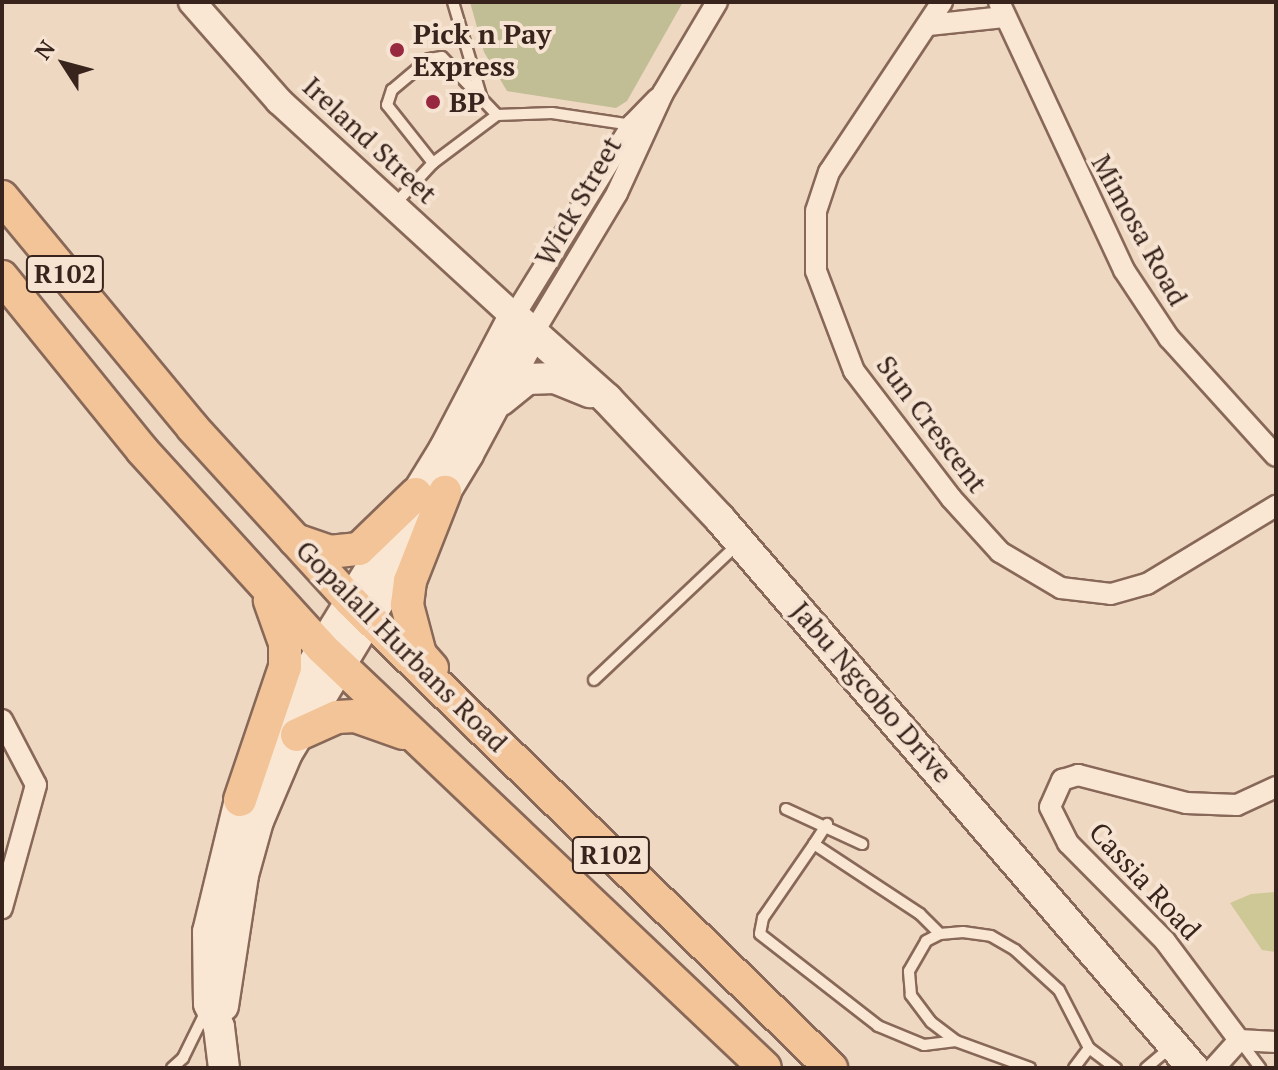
<!DOCTYPE html>
<style>
body{margin:0}
#map{position:relative;width:1278px;height:1070px;overflow:hidden;background:#eed8c1;font-family:"PT Serif",serif}
div>[style]{position:absolute}
[style*='--x']{left:calc(var(--x)*1px);top:calc(var(--y)*1px);width:calc(var(--w)*1px);rotate:calc(var(--a)*1deg)}
.green>*{inset:0;background:#cdc895}
.cemetery>*{inset:0;background:#c1bd94}
.roads{filter:drop-shadow(2px 0 #886858) drop-shadow(-2px 0 #886858) drop-shadow(0 2px #886858) drop-shadow(0 -2px #886858)}
.service>*{height:10px;margin:-5px;padding:0 5px;transform-origin:5px;border-radius:5px;background:#f9e7d4}
.minor>*{height:20px;margin:-10px;padding:0 10px;transform-origin:10px;border-radius:10px;background:#f9e7d4}
.tertiary>*{height:26px;margin:-13px;padding:0 13px;transform-origin:13px;border-radius:13px;background:#f9e7d4}
.secondary>*{height:30px;margin:-15px;padding:0 15px;transform-origin:15px;border-radius:15px;background:#f9e7d4}
.primary>*{height:32px;margin:-16px;padding:0 16px;transform-origin:16px;border-radius:16px;background:#f3c498}
.dots>*{width:22px;height:22px;translate:-50% -50%;box-sizing:border-box;border:4px solid #f6e3d1;border-radius:50%}
span{translate:-50% -50%;white-space:nowrap;text-align:center;line-height:1.15;-webkit-text-stroke:8px #f6e3d1;paint-order:stroke}
.shield-label span{padding:2px 6px;background:#f6e3d1;border:2px solid;border-radius:6px;-webkit-text-stroke-width:0}
.shield-label{font-size:26px;color:#38241d;font-weight:700}
.poi-label{font-size:28px;color:#38241d;font-weight:700}
.left{translate:0 -50%;text-align:left}
.street-label{font-size:28px;color:#38241d}
.frame{position:absolute;inset:0;border:4px solid #38241d;pointer-events:none}
.north{position:absolute;left:24px;top:24px;width:80px;height:80px;-webkit-text-stroke:6px #f6e3d1;paint-order:stroke;rotate:306deg;font-size:22px;font-weight:700;line-height:32px;text-align:center;color:#38241d}
.north::after{content:'';display:block;margin:auto;width:28px;height:36px;background:#38241d;clip-path:polygon(50% 0,100% 100%,50% 72%,0 100%)}
</style>
<div id="map">
<div class="green">
<i style="clip-path:polygon(1276px 892px,1276px 952px,1262px 950px,1230px 903px,1251px 894px)"></i>
</div>
<div class="cemetery">
<i style="clip-path:polygon(470px 2px,683px 2px,627px 101px,616px 108px,507px 91px,484px 52px)"></i>
</div>
<div class="roads">
<div class="service">
<i style="--x:453;--y:2;--w:101;--a:73.4"></i>
<i style="--x:433;--y:163;--w:74;--a:-128.4"></i>
<i style="--x:387;--y:105;--w:16;--a:-72"></i>
<i style="--x:392;--y:90;--w:48;--a:-40"></i>
<i style="--x:429;--y:59;--w:13;--a:-9"></i>
<i style="--x:442;--y:57;--w:80;--a:46.5"></i>
<i style="--x:395;--y:204;--w:56;--a:-47.2"></i>
<i style="--x:433;--y:163;--w:80;--a:-36.9"></i>
<i style="--x:497;--y:115;--w:55;--a:-2.1"></i>
<i style="--x:552;--y:113;--w:81;--a:8.5"></i>
<i style="--x:594;--y:680;--w:198;--a:-43.4"></i>
<i style="--x:786;--y:809;--w:84;--a:24.7"></i>
<i style="--x:814;--y:844;--w:24;--a:-57"></i>
<i style="--x:940;--y:934;--w:28;--a:-135"></i>
<i style="--x:920;--y:914;--w:127;--a:-146.6"></i>
<i style="--x:814;--y:844;--w:90;--a:124.6"></i>
<i style="--x:763;--y:918;--w:16;--a:101"></i>
<i style="--x:760;--y:934;--w:150;--a:37.9"></i>
<i style="--x:878;--y:1026;--w:50;--a:22.4"></i>
<i style="--x:924;--y:1045;--w:32;--a:-7"></i>
<i style="--x:1240;--y:1041;--w:34;--a:53"></i>
<i style="--x:172;--y:1068;--w:15;--a:-42"></i>
<i style="--x:183;--y:1058;--w:50;--a:-63.9"></i>
<i style="--x:1030;--y:1068;--w:79;--a:-160"></i>
<i style="--x:956;--y:1041;--w:31;--a:-143"></i>
<i style="--x:931;--y:1022;--w:34;--a:-127"></i>
<i style="--x:911;--y:995;--w:24;--a:-95"></i>
<i style="--x:909;--y:971;--w:34;--a:-60"></i>
<i style="--x:926;--y:941;--w:16;--a:-27"></i>
<i style="--x:940;--y:934;--w:23;--a:-5"></i>
<i style="--x:963;--y:932;--w:28;--a:8"></i>
<i style="--x:991;--y:936;--w:28;--a:30"></i>
<i style="--x:1015;--y:950;--w:59;--a:42.3"></i>
<i style="--x:1059;--y:990;--w:65;--a:62.7"></i>
<i style="--x:1089;--y:1048;--w:34;--a:37"></i>
<i style="--x:1074;--y:1068;--w:25;--a:-53"></i>
<i style="--x:1146;--y:1068;--w:34;--a:-40"></i>
</div>
<div class="minor">
<i style="--x:942;--y:2;--w:204;--a:123.6"></i>
<i style="--x:829;--y:172;--w:41;--a:108.4"></i>
<i style="--x:816;--y:211;--w:60;--a:90"></i>
<i style="--x:816;--y:271;--w:107;--a:69.2"></i>
<i style="--x:854;--y:371;--w:160;--a:52.6"></i>
<i style="--x:951;--y:498;--w:73;--a:47.8"></i>
<i style="--x:1000;--y:552;--w:71;--a:30.5"></i>
<i style="--x:1061;--y:588;--w:50;--a:6.8"></i>
<i style="--x:1111;--y:594;--w:37;--a:-16"></i>
<i style="--x:1147;--y:584;--w:151;--a:-31.2"></i>
<i style="--x:999;--y:2;--w:296;--a:65"></i>
<i style="--x:1124;--y:270;--w:82;--a:56.5"></i>
<i style="--x:1169;--y:338;--w:159;--a:47.8"></i>
<i style="--x:929;--y:25;--w:75;--a:-6.1"></i>
<i style="--x:514;--y:316;--w:225;--a:-58.3"></i>
<i style="--x:632;--y:125;--w:36;--a:-46"></i>
<i style="--x:533;--y:333;--w:163;--a:-59"></i>
<i style="--x:617;--y:193;--w:110;--a:-65.3"></i>
<i style="--x:663;--y:93;--w:106;--a:-59.3"></i>
<i style="--x:2;--y:720;--w:73;--a:62.4"></i>
<i style="--x:36;--y:785;--w:128;--a:105.5"></i>
<i style="--x:1239;--y:1040;--w:124;--a:-126.8"></i>
<i style="--x:1165;--y:941;--w:138;--a:-134.7"></i>
<i style="--x:1068;--y:843;--w:40;--a:-116.6"></i>
<i style="--x:1050;--y:807;--w:30;--a:-66"></i>
<i style="--x:1062;--y:780;--w:17;--a:-17"></i>
<i style="--x:1078;--y:775;--w:112;--a:14.5"></i>
<i style="--x:1186;--y:803;--w:51;--a:2.2"></i>
<i style="--x:1237;--y:805;--w:43;--a:-24.8"></i>
<i style="--x:1239;--y:1040;--w:37;--a:3"></i>
<i style="--x:1214;--y:1068;--w:38;--a:-48"></i>
</div>
<div class="tertiary">
<i style="--x:192;--y:2;--w:132;--a:48.7"></i>
<i style="--x:279;--y:101;--w:319;--a:42.5"></i>
</div>
<div class="secondary">
<i style="--x:501;--y:400;--w:33;--a:-39"></i>
<i style="--x:527;--y:379;--w:28;--a:-2"></i>
<i style="--x:555;--y:378;--w:38;--a:22"></i>
<i style="--x:223;--y:1006;--w:133;--a:-81.3"></i>
<i style="--x:243;--y:875;--w:56;--a:-74.5"></i>
<i style="--x:258;--y:821;--w:74;--a:-66.9"></i>
<i style="--x:287;--y:753;--w:350;--a:-58.8"></i>
<i style="--x:468;--y:454;--w:137;--a:-61.8"></i>
<i style="--x:224;--y:1068;--w:41;--a:-97"></i>
<i style="--x:219;--y:1027;--w:25;--a:-113"></i>
<i style="--x:209;--y:1004;--w:72;--a:-90.8"></i>
<i style="--x:208;--y:932;--w:136;--a:-76.4"></i>
<i style="--x:240;--y:800;--w:173;--a:-61.7"></i>
<i style="--x:322;--y:648;--w:233;--a:-58.4"></i>
<i style="--x:444;--y:450;--w:151;--a:-62.4"></i>
<i style="--x:514;--y:316;--w:125;--a:41.7"></i>
<i style="--x:607;--y:399;--w:165;--a:46.7"></i>
<i style="--x:720;--y:519;--w:725;--a:49.25"></i>
</div>
<div class="primary">
<i style="--x:2;--y:197;--w:300;--a:50.4"></i>
<i style="--x:193;--y:428;--w:234;--a:47.6"></i>
<i style="--x:351;--y:601;--w:670;--a:44.21"></i>
<i style="--x:2;--y:277;--w:223;--a:51"></i>
<i style="--x:142;--y:450;--w:268;--a:47.7"></i>
<i style="--x:322;--y:648;--w:610;--a:43.47"></i>
<i style="--x:295;--y:540;--w:36;--a:19"></i>
<i style="--x:329;--y:552;--w:30;--a:-6"></i>
<i style="--x:359;--y:549;--w:79;--a:-44"></i>
<i style="--x:432;--y:668;--w:18;--a:-131"></i>
<i style="--x:420;--y:654;--w:51;--a:-104.9"></i>
<i style="--x:407;--y:605;--w:24;--a:-83"></i>
<i style="--x:410;--y:581;--w:96;--a:-68.5"></i>
<i style="--x:297;--y:735;--w:44;--a:-24.2"></i>
<i style="--x:337;--y:717;--w:18;--a:-3"></i>
<i style="--x:355;--y:716;--w:51;--a:19.5"></i>
<i style="--x:240;--y:800;--w:140;--a:-71.3"></i>
<i style="--x:285;--y:667;--w:24;--a:-90"></i>
<i style="--x:285;--y:643;--w:45;--a:-109.7"></i>
</div>
</div>
<div class="dots">
<i style="left:397px;top:50px;background:#982840"></i>
<i style="left:433px;top:102px;background:#982840"></i>
</div>
<div class="shield-label">
<span style="left:65px;top:274px">R102</span>
<span style="left:611px;top:855px">R102</span>
</div>
<div class="poi-label">
<span class="left" style="left:413px;top:50px">Pick n Pay<br>Express</span>
<span class="left" style="left:449px;top:102px">BP</span>
</div>
<div class="street-label">
<span style="left:370px;top:140px;rotate:43deg">Ireland Street</span>
<span style="left:578px;top:201px;rotate:-60deg">Wick Street</span>
<span style="left:1140px;top:230px;rotate:61deg">Mimosa Road</span>
<span style="left:932px;top:424px;rotate:53deg">Sun Crescent</span>
<span style="left:402px;top:646px;rotate:45deg">Gopalall Hurbans Road</span>
<span style="left:872px;top:692px;rotate:49deg">Jabu Ngcobo Drive</span>
<span style="left:1145px;top:881px;rotate:47deg">Cassia Road</span>
</div>
<div class="frame"></div>
<div class="north">N</div>
</div>
